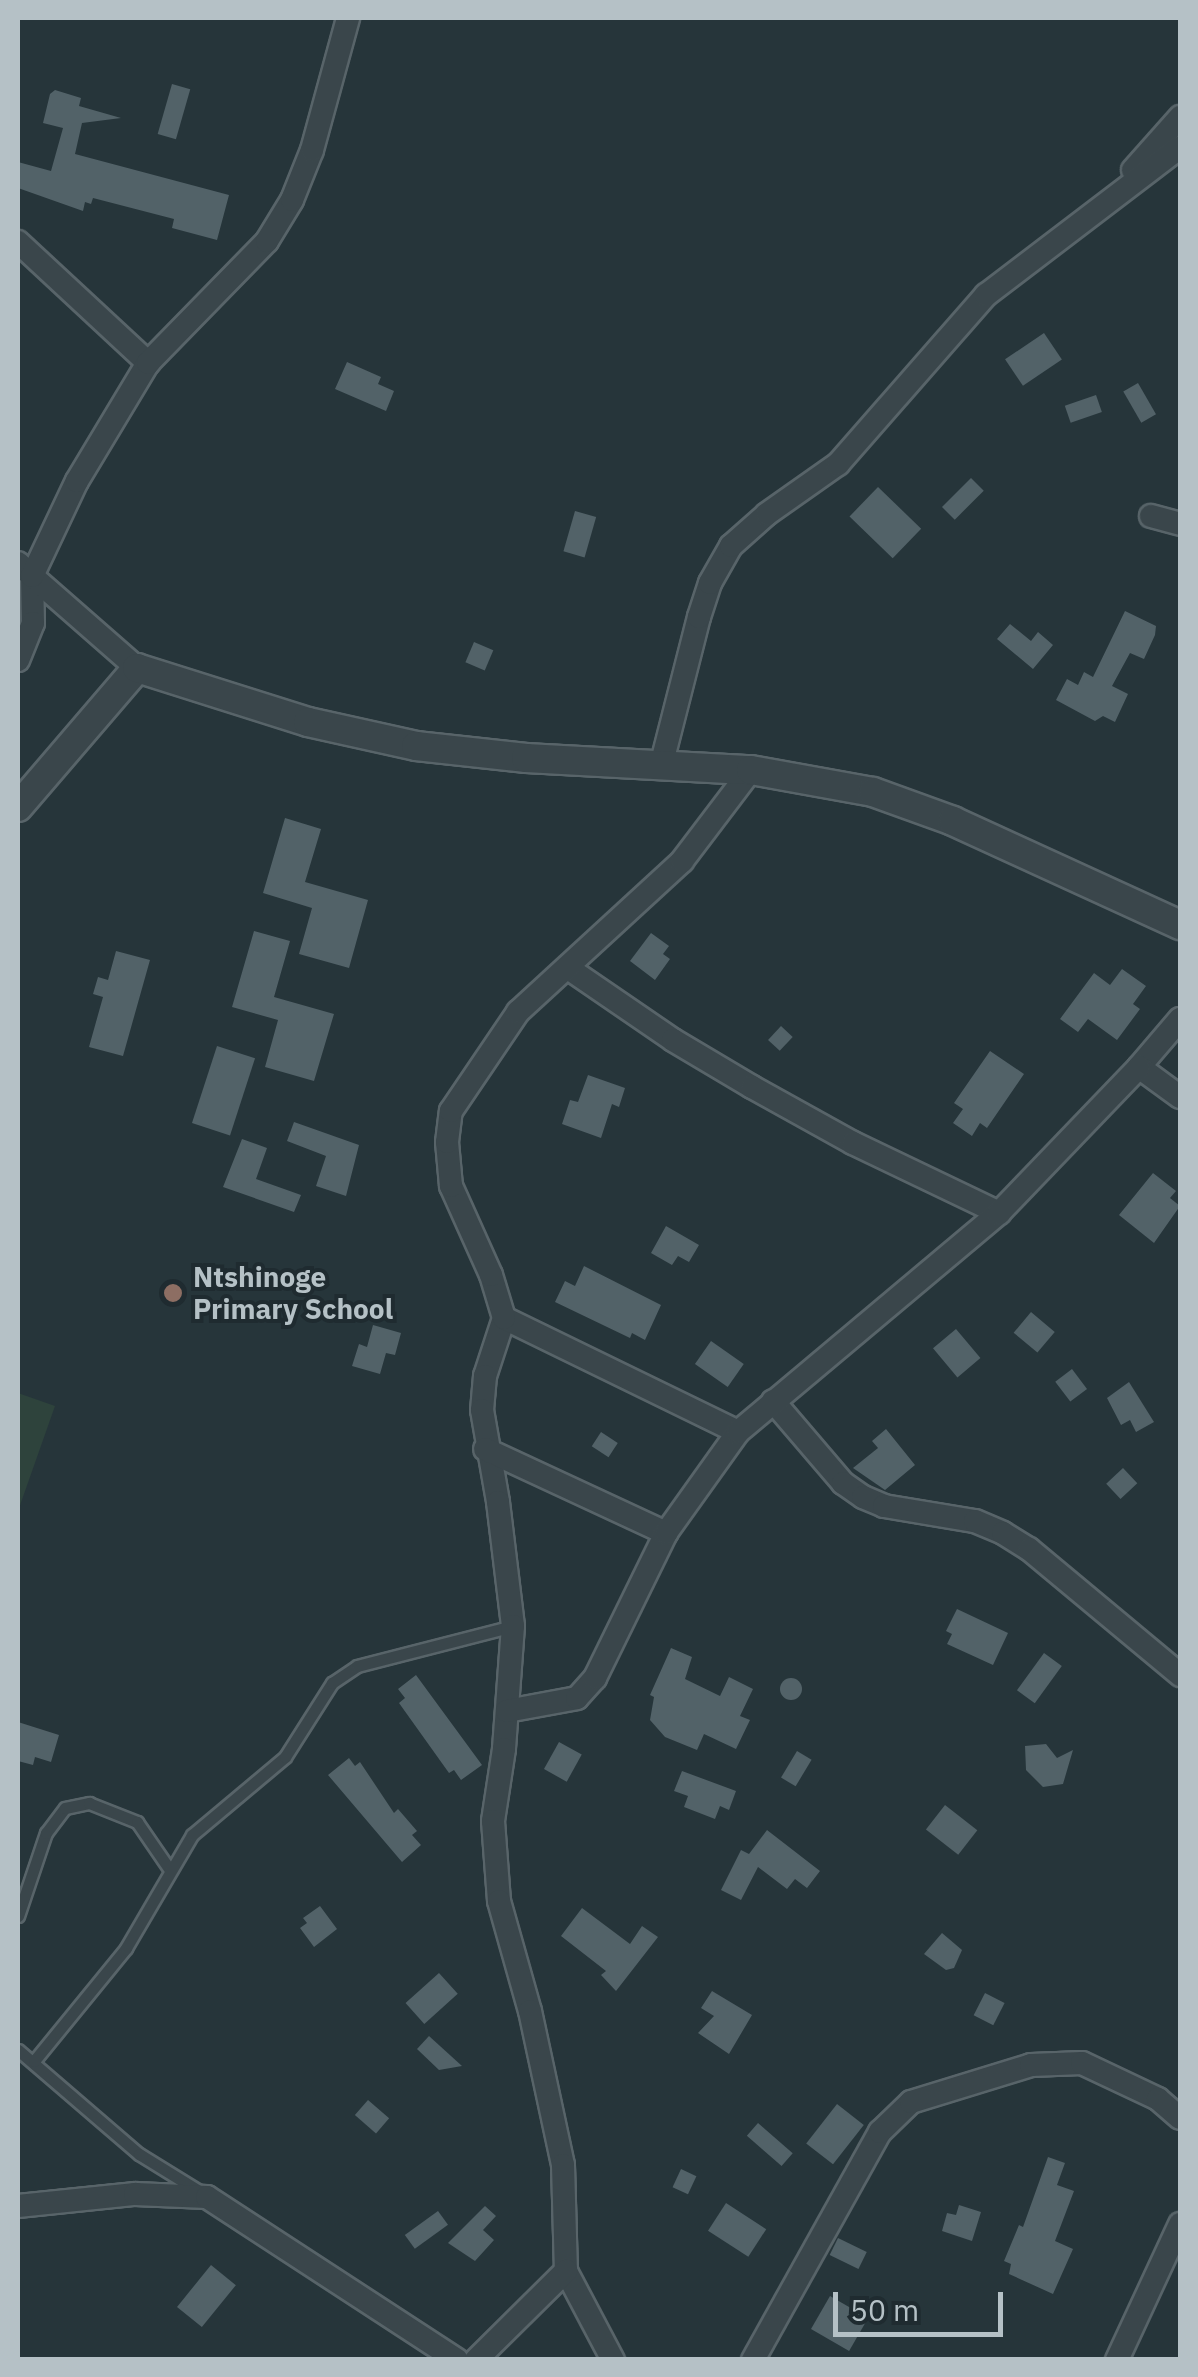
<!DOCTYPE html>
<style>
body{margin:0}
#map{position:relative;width:1198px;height:2377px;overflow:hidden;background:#26353a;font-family:"IBM Plex Sans",sans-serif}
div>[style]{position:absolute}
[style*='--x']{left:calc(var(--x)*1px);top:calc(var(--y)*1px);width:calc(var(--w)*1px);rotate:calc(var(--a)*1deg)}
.green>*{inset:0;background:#2e433c}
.building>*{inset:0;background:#526268;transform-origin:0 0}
.round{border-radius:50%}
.roads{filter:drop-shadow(2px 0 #586469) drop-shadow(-2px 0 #586469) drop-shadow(0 2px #586469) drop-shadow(0 -2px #586469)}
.service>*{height:11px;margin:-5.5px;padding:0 5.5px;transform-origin:5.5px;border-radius:5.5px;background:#3a464b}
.minor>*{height:22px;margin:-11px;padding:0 11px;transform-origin:11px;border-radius:11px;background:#3a464b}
.tertiary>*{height:28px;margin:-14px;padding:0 14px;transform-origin:14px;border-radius:14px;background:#3a464b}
.dots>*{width:28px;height:28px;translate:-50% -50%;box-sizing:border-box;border:5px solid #1f2b30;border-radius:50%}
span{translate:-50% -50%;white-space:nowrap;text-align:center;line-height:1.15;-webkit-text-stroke:8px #1f2b30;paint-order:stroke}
.poi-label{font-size:28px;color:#b5c1c6;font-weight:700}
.left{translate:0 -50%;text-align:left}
.frame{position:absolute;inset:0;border:20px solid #b5c1c6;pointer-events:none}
.scale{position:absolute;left:833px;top:2292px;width:170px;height:45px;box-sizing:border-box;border:5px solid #b5c1c6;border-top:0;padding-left:12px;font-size:30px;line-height:35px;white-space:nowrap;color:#b5c1c6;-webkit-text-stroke:8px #1f2b30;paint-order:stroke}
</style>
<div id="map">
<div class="green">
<i style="clip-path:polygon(18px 1393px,55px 1406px,18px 1511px)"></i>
</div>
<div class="building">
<i style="left:172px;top:84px;width:19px;height:52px;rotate:16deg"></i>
<i style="clip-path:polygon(55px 90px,81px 98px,79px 106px,121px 118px,82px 123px,75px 154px,229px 195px,217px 240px,172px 228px,174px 219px,93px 198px,91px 204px,85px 202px,83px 211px,18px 188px,18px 162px,51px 171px,63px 128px,43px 123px,50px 94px)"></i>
<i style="left:1044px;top:333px;width:32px;height:47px;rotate:56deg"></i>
<i style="clip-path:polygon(347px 362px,381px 377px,378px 384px,394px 391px,386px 411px,335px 389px)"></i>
<i style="left:1138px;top:383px;width:36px;height:17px;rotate:60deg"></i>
<i style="left:1096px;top:395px;width:18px;height:33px;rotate:71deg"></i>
<i style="left:971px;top:478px;width:18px;height:41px;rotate:45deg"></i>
<i style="left:878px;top:487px;width:60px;height:41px;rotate:44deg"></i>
<i style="left:575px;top:511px;width:22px;height:42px;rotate:16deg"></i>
<i style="clip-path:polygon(1125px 611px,1156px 626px,1155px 635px,1144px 659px,1130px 653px,1112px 686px,1128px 694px,1115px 722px,1103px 716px,1095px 721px,1056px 700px,1067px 679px,1078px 685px,1084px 672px,1093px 677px)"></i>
<i style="clip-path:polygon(1010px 624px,1031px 641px,1038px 632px,1053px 645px,1033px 669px,997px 639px)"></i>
<i style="left:474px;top:642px;width:21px;height:22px;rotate:23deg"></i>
<i style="clip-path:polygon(285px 818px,321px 829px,305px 882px,368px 900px,349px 968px,299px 954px,312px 908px,263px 893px)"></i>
<i style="clip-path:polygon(254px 931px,290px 941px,274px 997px,334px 1014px,314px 1081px,265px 1067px,278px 1020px,232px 1007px)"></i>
<i style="clip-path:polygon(651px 933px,669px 946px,663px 954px,670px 959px,655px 980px,630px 961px)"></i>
<i style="clip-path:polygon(116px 951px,150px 960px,123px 1056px,89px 1047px,103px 997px,93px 994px,98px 977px,108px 980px)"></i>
<i style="clip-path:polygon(1122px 969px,1146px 986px,1133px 1004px,1140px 1009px,1117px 1040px,1088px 1019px,1078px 1032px,1060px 1019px,1094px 973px,1110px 985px)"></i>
<i style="left:781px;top:1026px;width:16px;height:19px;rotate:43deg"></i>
<i style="left:217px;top:1046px;width:40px;height:81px;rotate:18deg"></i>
<i style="clip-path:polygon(990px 1051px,1024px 1074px,987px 1128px,980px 1123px,972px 1136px,953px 1123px,963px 1109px,954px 1103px)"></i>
<i style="clip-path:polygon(588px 1075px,625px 1088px,619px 1107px,612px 1104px,601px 1138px,562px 1124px,570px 1100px,578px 1102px)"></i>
<i style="clip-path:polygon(294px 1122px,359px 1145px,346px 1196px,316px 1186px,326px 1156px,287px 1141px)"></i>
<i style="clip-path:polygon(242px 1139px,267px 1148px,256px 1179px,301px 1195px,294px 1212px,223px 1187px)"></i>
<i style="clip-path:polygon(1153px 1173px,1176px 1191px,1170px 1198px,1180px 1206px,1154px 1243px,1119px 1215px)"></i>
<i style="clip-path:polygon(666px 1226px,699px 1245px,689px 1262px,678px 1256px,672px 1265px,651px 1253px)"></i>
<i style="clip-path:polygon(584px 1266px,661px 1305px,645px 1340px,632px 1333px,630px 1338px,555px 1302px,565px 1281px,575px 1286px)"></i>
<i style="left:1031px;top:1312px;width:31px;height:27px;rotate:40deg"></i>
<i style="clip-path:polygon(373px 1325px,401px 1333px,395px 1355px,386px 1353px,380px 1374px,352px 1366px,359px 1344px,367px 1347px)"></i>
<i style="left:956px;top:1329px;width:38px;height:30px;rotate:50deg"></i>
<i style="left:711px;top:1341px;width:40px;height:28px;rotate:35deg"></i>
<i style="left:1072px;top:1369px;width:25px;height:21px;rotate:53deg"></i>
<i style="clip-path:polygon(1129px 1382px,1154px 1422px,1136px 1432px,1130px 1420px,1121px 1425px,1107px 1398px)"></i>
<i style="clip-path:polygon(886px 1429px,915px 1465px,885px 1490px,853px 1468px,878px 1448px,872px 1441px)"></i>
<i style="left:601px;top:1432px;width:20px;height:17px;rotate:33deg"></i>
<i style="left:1123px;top:1468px;width:21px;height:23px;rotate:47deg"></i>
<i style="clip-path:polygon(957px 1609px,1008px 1633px,993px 1665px,947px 1644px,952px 1634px,946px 1631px)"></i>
<i style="clip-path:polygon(671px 1648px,692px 1657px,685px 1679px,720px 1696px,729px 1677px,753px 1689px,740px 1716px,750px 1720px,736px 1749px,704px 1734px,697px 1750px,665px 1737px,650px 1720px,654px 1697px,650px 1695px)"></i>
<i style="left:1044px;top:1653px;width:22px;height:46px;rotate:36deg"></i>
<i style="clip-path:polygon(416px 1675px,482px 1765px,461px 1780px,454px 1770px,449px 1773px,399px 1703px,405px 1698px,398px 1689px)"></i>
<i class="round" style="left:780px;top:1678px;width:22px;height:22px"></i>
<i style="clip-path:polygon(18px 1722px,59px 1735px,51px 1762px,35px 1757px,33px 1765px,18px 1761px)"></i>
<i style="left:559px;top:1742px;width:26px;height:31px;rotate:29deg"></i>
<i style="clip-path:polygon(1046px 1744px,1057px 1758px,1073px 1750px,1063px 1784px,1043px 1787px,1026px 1770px,1025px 1746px)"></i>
<i style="left:797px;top:1751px;width:17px;height:31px;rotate:31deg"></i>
<i style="clip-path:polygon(349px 1758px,355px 1766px,360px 1762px,394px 1813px,398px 1809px,417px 1831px,412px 1835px,421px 1845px,402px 1862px,328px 1775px)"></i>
<i style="clip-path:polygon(682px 1771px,736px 1791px,729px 1810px,720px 1806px,715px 1819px,684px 1807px,688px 1796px,674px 1791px)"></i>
<i style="left:945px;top:1805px;width:41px;height:31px;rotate:38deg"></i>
<i style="clip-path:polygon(767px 1830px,820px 1871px,807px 1888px,795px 1879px,787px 1889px,758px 1867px,741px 1900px,721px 1890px,741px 1850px,749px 1854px)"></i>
<i style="clip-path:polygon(320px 1906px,337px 1929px,314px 1947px,300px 1928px,307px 1923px,303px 1918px)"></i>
<i style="clip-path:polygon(582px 1908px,630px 1944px,642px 1926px,658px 1937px,616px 1991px,601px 1975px,606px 1971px,561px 1936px)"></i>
<i style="clip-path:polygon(942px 1933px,962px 1950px,954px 1968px,946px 1970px,924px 1954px)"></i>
<i style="left:439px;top:1973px;width:28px;height:45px;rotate:48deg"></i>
<i style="clip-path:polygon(712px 1991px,752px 2015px,729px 2054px,698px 2033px,714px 2016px,701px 2008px)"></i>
<i style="left:985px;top:1993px;width:22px;height:25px;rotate:27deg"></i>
<i style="clip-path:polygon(429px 2036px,462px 2066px,439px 2070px,417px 2049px)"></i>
<i style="left:368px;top:2100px;width:28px;height:20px;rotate:41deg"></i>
<i style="left:837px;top:2104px;width:34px;height:50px;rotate:38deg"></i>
<i style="left:758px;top:2123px;width:46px;height:17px;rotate:41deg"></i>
<i style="clip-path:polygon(1048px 2157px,1065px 2163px,1057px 2185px,1074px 2191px,1055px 2241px,1073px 2249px,1053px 2294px,1009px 2274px,1011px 2264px,1004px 2261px,1019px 2225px,1023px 2227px)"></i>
<i style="left:681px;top:2169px;width:17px;height:20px;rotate:25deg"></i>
<i style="left:726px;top:2203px;width:48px;height:33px;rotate:33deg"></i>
<i style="clip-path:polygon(959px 2205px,981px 2212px,972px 2241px,942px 2231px,947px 2213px,956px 2215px)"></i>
<i style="clip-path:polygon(485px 2206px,496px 2216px,483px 2230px,494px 2240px,475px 2261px,448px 2243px)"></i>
<i style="left:438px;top:2211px;width:17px;height:41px;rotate:54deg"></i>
<i style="left:838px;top:2238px;width:32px;height:19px;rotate:26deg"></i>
<i style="left:211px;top:2265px;width:32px;height:54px;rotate:39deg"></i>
<i style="left:830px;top:2296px;width:44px;height:38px;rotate:30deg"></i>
</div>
<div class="roads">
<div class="service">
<i style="--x:18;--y:1916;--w:88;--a:-71.4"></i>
<i style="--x:46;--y:1833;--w:31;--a:-53"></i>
<i style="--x:65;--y:1808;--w:25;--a:-12"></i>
<i style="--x:89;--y:1803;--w:52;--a:21.6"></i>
<i style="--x:137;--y:1822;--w:58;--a:55.5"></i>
<i style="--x:18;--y:2050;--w:160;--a:40.7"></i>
<i style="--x:139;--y:2154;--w:70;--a:31.7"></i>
<i style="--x:34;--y:2061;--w:146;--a:-50.8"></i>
<i style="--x:126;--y:1948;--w:131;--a:-59.7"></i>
<i style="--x:192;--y:1835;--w:121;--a:-40"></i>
<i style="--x:285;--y:1757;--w:88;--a:-57.6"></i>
<i style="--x:332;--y:1683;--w:30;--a:-34"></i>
<i style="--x:357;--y:1666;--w:161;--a:-14.4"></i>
</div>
<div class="minor">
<i style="--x:1133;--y:170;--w:71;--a:-48.4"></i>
<i style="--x:18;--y:242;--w:178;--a:42.9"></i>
<i style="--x:1151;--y:516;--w:30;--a:15"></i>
<i style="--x:18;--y:563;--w:19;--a:43"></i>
<i style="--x:32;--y:576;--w:47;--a:88.8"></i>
<i style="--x:33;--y:623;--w:40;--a:112"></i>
<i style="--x:137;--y:668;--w:140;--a:-138.8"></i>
<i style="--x:32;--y:576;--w:105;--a:-64.7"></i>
<i style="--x:77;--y:481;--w:138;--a:-59"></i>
<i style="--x:148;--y:363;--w:170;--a:-45.7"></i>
<i style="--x:267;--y:241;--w:48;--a:-58.6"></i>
<i style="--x:292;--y:200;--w:54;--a:-68.2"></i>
<i style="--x:312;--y:150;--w:137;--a:-74.7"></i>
<i style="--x:661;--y:766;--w:154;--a:-75.7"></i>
<i style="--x:699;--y:617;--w:36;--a:-72"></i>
<i style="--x:710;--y:583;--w:43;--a:-60.4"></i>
<i style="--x:731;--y:546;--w:48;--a:-41.6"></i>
<i style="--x:767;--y:514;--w:87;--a:-35.2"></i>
<i style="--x:838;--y:464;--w:225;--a:-48.8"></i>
<i style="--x:986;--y:295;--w:244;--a:-37.3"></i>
<i style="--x:568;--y:968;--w:127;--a:34.4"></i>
<i style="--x:673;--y:1040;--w:92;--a:30.7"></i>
<i style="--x:752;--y:1087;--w:115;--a:29"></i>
<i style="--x:853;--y:1143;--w:162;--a:25.6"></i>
<i style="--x:1180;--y:1019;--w:63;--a:130.5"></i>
<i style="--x:1139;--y:1067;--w:51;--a:36.2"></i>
<i style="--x:504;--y:1318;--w:61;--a:108.1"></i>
<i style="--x:485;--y:1376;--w:34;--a:95"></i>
<i style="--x:482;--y:1410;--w:93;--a:80.1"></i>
<i style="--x:498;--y:1502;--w:125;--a:83.1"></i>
<i style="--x:513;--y:1626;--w:123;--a:94.2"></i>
<i style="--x:504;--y:1749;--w:73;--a:98.7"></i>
<i style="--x:493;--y:1821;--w:80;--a:85.7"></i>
<i style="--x:499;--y:1901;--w:114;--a:74.3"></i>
<i style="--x:530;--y:2011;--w:157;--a:77.9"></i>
<i style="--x:563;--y:2165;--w:106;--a:88.4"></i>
<i style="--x:566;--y:2271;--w:101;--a:62.2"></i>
<i style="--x:773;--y:1401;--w:108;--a:49.5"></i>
<i style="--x:843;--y:1483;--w:24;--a:35"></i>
<i style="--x:863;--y:1497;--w:23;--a:23"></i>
<i style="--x:884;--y:1506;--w:92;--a:9.4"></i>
<i style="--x:975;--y:1521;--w:30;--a:23"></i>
<i style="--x:1003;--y:1533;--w:31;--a:32"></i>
<i style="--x:1029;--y:1549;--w:197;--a:39.8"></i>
<i style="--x:738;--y:1432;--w:260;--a:-154"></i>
<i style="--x:504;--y:1318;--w:45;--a:-106.8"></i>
<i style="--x:491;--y:1275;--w:98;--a:-114.2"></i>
<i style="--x:451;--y:1186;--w:44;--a:-95.2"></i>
<i style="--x:447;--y:1142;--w:31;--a:-83"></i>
<i style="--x:451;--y:1111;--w:120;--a:-55.9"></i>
<i style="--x:518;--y:1012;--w:223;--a:-42.6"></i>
<i style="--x:682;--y:861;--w:114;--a:-52.8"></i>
<i style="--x:485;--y:1449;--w:200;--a:24.9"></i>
<i style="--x:507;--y:1711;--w:71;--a:-10.5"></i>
<i style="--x:577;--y:1698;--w:27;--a:-48"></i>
<i style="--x:595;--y:1678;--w:161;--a:-63.9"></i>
<i style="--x:666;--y:1533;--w:124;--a:-54.5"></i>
<i style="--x:738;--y:1432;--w:341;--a:-40"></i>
<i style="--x:999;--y:1213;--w:202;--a:-46.2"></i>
<i style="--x:18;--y:2206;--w:118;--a:-5.9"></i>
<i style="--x:135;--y:2194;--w:72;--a:2.4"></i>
<i style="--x:207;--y:2197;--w:298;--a:33.1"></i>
<i style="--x:476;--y:2360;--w:127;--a:-44.7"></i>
<i style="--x:753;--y:2360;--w:261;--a:-60.9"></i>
<i style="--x:880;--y:2132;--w:43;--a:-44.1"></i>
<i style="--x:911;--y:2102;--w:126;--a:-17.1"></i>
<i style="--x:1031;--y:2065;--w:51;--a:-2.2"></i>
<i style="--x:1082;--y:2063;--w:84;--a:25.3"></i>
<i style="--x:1158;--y:2099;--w:29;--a:41"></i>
<i style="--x:1117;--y:2360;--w:150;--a:-65.1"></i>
</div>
<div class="tertiary">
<i style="--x:18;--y:807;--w:183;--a:-49.4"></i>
<i style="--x:137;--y:668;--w:179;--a:17.5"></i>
<i style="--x:308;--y:722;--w:111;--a:12.5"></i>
<i style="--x:416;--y:746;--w:111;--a:6.2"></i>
<i style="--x:526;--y:758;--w:225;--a:3.1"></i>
<i style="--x:751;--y:770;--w:124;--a:10.2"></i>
<i style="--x:873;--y:792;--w:85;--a:19.9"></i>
<i style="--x:953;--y:821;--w:250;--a:24.6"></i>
</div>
</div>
<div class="dots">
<i style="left:173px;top:1293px;background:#8d6e63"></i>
</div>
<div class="poi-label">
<span class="left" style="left:193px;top:1293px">Ntshinoge<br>Primary School</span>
</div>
<div class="frame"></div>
<div class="scale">50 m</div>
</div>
